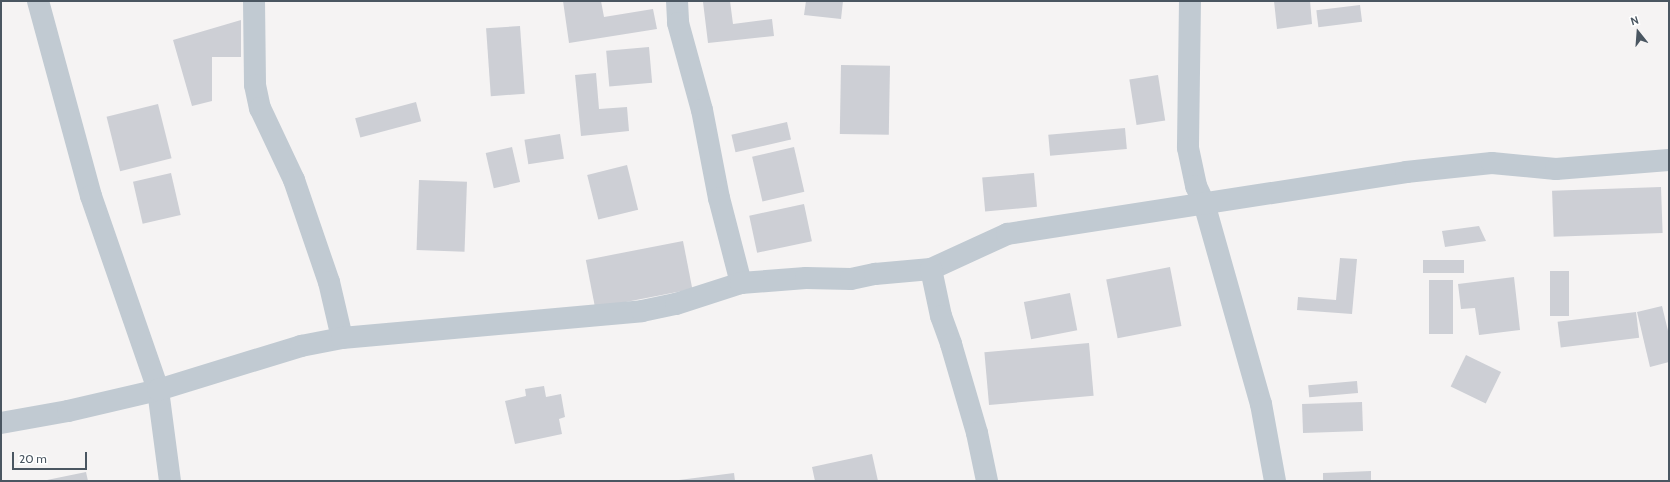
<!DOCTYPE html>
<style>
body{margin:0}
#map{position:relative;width:1670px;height:482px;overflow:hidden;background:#f5f3f3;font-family:Cabin,sans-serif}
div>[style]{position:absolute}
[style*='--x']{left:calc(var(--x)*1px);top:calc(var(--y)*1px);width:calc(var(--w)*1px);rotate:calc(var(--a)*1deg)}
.building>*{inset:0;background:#cdcfd5;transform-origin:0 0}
.street>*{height:22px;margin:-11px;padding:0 11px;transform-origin:11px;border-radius:11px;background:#c1cad2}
span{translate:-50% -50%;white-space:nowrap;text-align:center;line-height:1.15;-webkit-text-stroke:3px #fff;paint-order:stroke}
.frame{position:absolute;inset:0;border:2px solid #4a5661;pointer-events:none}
.north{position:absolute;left:1618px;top:12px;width:40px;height:40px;-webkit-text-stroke:3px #fff;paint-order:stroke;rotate:343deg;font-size:11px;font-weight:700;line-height:16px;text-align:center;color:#4a5661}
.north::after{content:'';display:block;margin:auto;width:14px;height:18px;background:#4a5661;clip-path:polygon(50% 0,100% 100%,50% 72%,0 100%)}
.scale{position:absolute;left:12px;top:452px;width:75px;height:18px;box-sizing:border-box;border:2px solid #4a5661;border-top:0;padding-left:5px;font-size:12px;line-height:14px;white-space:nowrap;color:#4a5661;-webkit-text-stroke:3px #fff;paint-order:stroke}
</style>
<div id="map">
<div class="building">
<i style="clip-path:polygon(563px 1px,601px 1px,604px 17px,653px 9px,657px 29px,569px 43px)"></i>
<i style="clip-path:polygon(715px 1px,730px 1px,733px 24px,772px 19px,774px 36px,708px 43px,703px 2px)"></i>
<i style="clip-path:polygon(806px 1px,843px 1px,841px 19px,804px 15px)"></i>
<i style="clip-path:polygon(1274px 1px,1310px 1px,1312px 24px,1277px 29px)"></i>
<i style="left:1360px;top:5px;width:17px;height:44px;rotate:83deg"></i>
<i style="clip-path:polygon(241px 20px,241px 57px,212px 57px,212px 101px,192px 106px,173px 40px)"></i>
<i style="left:520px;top:26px;width:68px;height:34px;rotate:86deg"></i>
<i style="left:649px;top:47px;width:36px;height:43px;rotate:85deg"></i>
<i style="left:841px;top:65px;width:49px;height:69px;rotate:1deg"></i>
<i style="clip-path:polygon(596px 73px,599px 109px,627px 107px,629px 131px,581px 136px,575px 75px)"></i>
<i style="left:1158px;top:75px;width:46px;height:29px;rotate:81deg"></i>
<i style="left:416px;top:102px;width:20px;height:63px;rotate:75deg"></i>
<i style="left:158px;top:104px;width:56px;height:53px;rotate:76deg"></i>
<i style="left:787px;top:122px;width:18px;height:57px;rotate:77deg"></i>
<i style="left:1125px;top:128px;width:21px;height:77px;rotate:85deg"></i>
<i style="left:560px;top:134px;width:25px;height:36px;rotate:81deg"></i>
<i style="left:512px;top:147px;width:36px;height:27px;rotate:77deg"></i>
<i style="left:794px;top:147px;width:46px;height:43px;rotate:77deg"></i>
<i style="left:627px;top:165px;width:46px;height:41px;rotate:76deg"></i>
<i style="left:171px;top:173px;width:43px;height:39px;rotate:77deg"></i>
<i style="left:1034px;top:173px;width:34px;height:52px;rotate:85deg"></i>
<i style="left:419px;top:180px;width:48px;height:70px;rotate:2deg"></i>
<i style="left:1661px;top:187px;width:46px;height:109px;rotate:88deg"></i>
<i style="left:804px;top:204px;width:38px;height:56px;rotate:78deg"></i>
<i style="clip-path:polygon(1479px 226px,1486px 241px,1445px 247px,1442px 231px)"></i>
<i style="left:683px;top:241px;width:49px;height:99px;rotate:79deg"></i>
<i style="clip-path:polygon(1340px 258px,1357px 259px,1352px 314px,1297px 310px,1298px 297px,1336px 300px)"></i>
<i style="left:1423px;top:260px;width:41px;height:13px"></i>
<i style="left:1170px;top:267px;width:60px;height:65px;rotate:79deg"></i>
<i style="left:1550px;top:271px;width:19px;height:45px"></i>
<i style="clip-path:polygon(1514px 277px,1520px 330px,1479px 335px,1475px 308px,1461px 309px,1458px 284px)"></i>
<i style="left:1429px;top:280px;width:24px;height:54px"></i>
<i style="left:1070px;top:293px;width:38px;height:47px;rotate:79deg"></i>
<i style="clip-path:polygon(1662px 306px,1669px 335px,1669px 362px,1650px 367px,1637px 312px)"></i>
<i style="left:1636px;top:312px;width:26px;height:79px;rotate:83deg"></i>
<i style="left:1089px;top:343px;width:53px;height:105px;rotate:85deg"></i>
<i style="left:1466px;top:355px;width:39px;height:35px;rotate:26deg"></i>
<i style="left:1357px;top:381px;width:12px;height:49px;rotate:85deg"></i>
<i style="clip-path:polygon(544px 386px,546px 397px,561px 394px,565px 417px,559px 419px,562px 434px,515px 444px,505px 401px,526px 396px,525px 389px)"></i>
<i style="left:1362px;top:402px;width:29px;height:60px;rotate:88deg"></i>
<i style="clip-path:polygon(872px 454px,878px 481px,815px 481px,812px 467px)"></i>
<i style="clip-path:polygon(1371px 471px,1371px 481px,1323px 481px,1323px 473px)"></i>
<i style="clip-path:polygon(86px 472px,88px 481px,48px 481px,47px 480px)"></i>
<i style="clip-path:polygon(734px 473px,735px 481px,679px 481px,679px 480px)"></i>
</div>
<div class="street">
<i style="--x:38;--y:1;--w:202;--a:74.8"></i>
<i style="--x:91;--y:196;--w:205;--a:70.9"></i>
<i style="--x:158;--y:390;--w:92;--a:82.5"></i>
<i style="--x:254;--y:1;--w:84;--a:89.3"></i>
<i style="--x:255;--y:85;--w:24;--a:78"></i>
<i style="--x:260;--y:108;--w:80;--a:64.7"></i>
<i style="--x:294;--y:180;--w:108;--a:71.1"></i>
<i style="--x:329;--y:282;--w:57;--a:76.9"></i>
<i style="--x:677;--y:1;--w:22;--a:87"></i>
<i style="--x:678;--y:23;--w:90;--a:74.6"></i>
<i style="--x:702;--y:110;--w:90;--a:79.1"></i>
<i style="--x:719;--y:198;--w:88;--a:75.5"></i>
<i style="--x:1190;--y:1;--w:147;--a:90.8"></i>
<i style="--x:1188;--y:148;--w:39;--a:78"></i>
<i style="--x:1196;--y:186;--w:19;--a:65"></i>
<i style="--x:1204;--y:203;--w:209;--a:74.2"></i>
<i style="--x:1261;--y:404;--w:78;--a:79.7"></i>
<i style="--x:931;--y:269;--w:84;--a:-24.7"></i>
<i style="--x:1007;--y:234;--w:404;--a:-8.8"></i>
<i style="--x:1406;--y:172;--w:86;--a:-6"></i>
<i style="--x:1492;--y:163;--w:64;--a:5.4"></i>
<i style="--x:1556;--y:169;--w:113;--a:-4.6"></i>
<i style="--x:1;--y:423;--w:68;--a:-10.2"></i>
<i style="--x:68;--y:411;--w:92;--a:-13.1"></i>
<i style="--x:158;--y:390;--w:150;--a:-17.1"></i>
<i style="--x:301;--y:346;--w:42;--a:-11"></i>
<i style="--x:342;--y:338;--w:301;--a:-5.1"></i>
<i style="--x:642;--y:311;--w:35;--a:-12"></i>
<i style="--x:676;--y:304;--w:68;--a:-17.9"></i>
<i style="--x:741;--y:283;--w:65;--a:-4.4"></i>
<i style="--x:806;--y:278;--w:45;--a:1.3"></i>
<i style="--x:851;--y:279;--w:25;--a:-12"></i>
<i style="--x:875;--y:274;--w:56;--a:-5.1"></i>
<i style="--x:931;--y:269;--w:48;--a:78"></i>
<i style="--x:941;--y:316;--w:30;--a:70"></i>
<i style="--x:951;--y:344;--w:93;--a:73.7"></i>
<i style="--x:977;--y:433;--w:49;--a:78.2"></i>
</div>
<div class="frame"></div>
<div class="north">N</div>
<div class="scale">20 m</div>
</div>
